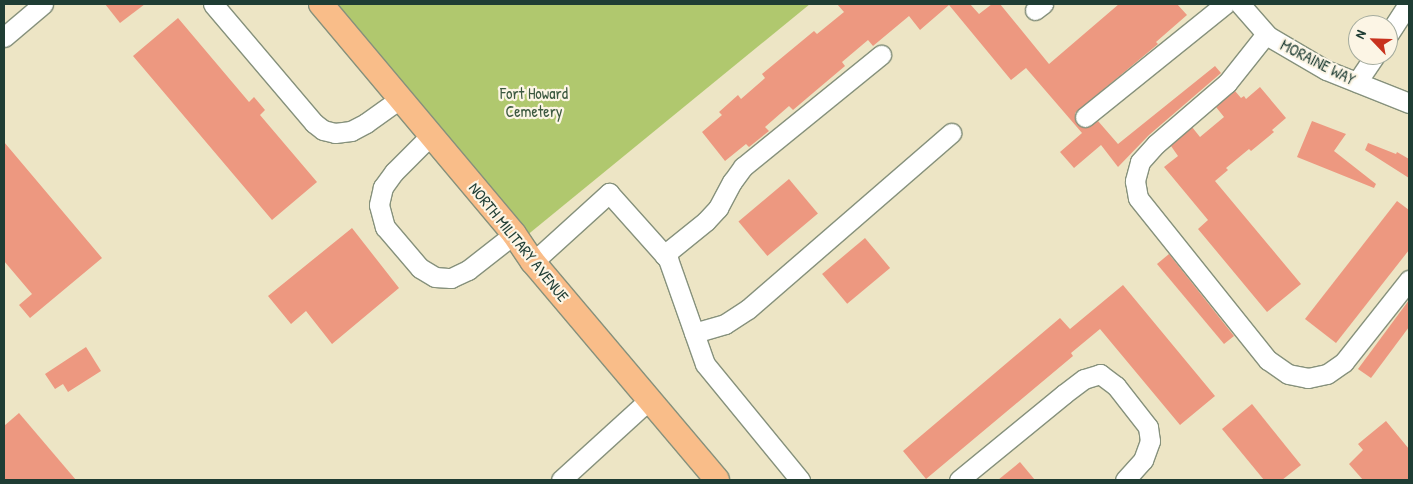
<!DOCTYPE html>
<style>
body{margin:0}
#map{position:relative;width:1413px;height:484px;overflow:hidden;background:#ede5c5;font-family:"Patrick Hand",sans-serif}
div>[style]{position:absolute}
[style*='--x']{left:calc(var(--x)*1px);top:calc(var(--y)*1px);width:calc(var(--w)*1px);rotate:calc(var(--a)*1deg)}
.green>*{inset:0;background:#b0c86e}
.building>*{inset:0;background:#ed9880;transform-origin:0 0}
.roads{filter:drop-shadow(1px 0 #86917c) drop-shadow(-1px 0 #86917c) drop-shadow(0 1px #86917c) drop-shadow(0 -1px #86917c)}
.minor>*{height:19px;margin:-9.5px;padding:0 9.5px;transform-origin:9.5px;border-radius:9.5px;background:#fff}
.major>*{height:24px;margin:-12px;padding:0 12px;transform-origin:12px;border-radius:12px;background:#f9bd89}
span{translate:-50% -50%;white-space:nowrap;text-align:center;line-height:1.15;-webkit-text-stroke:4.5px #fcf5e5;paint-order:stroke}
.street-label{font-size:16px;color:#1f3d34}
.park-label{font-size:16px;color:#3c5940}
.frame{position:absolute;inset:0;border:5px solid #1f3d34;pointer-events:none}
.north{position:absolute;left:1348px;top:15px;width:50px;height:50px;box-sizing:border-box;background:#fcf5e5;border:1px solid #a4ab9e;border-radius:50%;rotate:294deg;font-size:14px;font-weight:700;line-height:20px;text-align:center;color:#1f3d34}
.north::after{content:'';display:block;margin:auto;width:18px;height:22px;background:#c8321e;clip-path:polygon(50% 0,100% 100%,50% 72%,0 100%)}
</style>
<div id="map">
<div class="green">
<i style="clip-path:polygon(321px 4px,810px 4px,520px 241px)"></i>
</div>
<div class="building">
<i style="clip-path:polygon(105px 4px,145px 4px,120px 23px)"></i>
<i style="clip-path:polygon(837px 4px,970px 4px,979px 14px,992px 4px,1000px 4px,1049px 64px,1119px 4px,1177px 4px,1187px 15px,1156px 42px,1158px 44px,1075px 113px,1077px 124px,1087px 128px,1098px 121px,1118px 144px,1215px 66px,1221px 73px,1149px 135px,1118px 167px,1101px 145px,1074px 168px,1060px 152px,1082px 133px,1026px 68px,1011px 80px,949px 5px,920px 30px,909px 16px,873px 46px,868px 40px,842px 62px,845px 66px,813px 93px,793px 110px,789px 106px,765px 127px,769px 131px,749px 147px,746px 144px,725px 161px,702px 132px,722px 115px,719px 112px,738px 95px,741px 99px,765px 78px,762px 74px,814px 31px,817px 34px,844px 12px)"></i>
<i style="clip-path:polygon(178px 18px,249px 102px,254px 97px,265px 110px,260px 115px,317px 182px,272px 220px,133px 56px)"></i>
<i style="clip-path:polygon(1260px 87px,1286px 118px,1272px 130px,1274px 132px,1251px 151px,1249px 149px,1226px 168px,1228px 170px,1215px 181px,1301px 284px,1267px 312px,1198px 229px,1208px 220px,1164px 167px,1178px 156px,1171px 146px,1192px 127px,1200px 137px,1224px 117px,1216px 107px,1235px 91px,1241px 98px,1244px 96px,1246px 99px)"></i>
<i style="clip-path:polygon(1312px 121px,1346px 134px,1334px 151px,1376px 184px,1374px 188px,1297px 157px)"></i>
<i style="clip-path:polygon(4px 142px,102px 258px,30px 318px,19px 305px,32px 294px,4px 261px)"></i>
<i style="clip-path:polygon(1368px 143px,1396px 154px,1397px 152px,1409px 159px,1409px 178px,1365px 150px)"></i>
<i style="left:789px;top:179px;width:45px;height:66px;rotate:50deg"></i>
<i style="clip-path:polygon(1397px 201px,1409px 210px,1409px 250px,1336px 343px,1305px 319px)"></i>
<i style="clip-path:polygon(352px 228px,399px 288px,332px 344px,306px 311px,291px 324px,268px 296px)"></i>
<i style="left:865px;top:238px;width:39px;height:56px;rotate:50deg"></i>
<i style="clip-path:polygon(1169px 254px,1234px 336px,1224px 344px,1157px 264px)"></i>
<i style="clip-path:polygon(1123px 285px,1215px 396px,1180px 425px,1100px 329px,1071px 353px,1073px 356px,926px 479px,903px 451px,1060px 318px,1070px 329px)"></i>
<i style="clip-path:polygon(1409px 300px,1409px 327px,1371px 378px,1358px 369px)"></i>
<i style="clip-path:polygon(86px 347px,101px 371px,68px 392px,63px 384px,55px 389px,45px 374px)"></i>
<i style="clip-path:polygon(1252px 404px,1301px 465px,1282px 480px,1264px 480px,1222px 429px)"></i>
<i style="clip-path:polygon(19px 413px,76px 480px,4px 480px,4px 426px)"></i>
<i style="clip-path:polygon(1386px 421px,1409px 449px,1409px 480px,1363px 480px,1349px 464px,1363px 450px,1358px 444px)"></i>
<i style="clip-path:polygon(1020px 462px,1035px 480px,998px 480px)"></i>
</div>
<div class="roads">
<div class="minor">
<i style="--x:213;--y:4;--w:156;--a:49.7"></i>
<i style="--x:314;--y:123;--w:11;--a:38"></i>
<i style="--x:323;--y:130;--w:12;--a:14"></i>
<i style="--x:335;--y:133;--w:16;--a:-7"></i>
<i style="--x:351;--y:131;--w:17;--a:-28"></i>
<i style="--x:366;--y:123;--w:43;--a:-35.5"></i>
<i style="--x:1240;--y:4;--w:43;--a:48.8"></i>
<i style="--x:1268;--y:36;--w:67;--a:30.4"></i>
<i style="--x:1326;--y:70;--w:89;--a:21.7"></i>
<i style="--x:1035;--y:10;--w:10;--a:-37"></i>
<i style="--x:1266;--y:34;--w:63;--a:128.5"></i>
<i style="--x:1227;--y:83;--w:94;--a:139.3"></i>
<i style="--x:1156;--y:144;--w:24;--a:132"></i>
<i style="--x:1140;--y:162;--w:20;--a:105"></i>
<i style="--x:1135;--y:181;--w:17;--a:80"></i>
<i style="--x:1138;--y:198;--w:208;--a:51.3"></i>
<i style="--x:1268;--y:360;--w:24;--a:35"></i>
<i style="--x:1288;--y:374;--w:20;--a:11"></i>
<i style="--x:1308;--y:378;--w:19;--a:-12"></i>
<i style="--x:1327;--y:374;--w:21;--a:-35"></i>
<i style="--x:1344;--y:362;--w:105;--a:-51.6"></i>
<i style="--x:1388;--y:35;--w:37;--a:-57"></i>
<i style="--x:4;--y:37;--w:51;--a:-40.2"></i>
<i style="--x:1357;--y:82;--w:32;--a:-56"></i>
<i style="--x:1085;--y:117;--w:180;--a:-38.9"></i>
<i style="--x:432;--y:134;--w:54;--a:135"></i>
<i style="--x:394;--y:172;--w:19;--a:126"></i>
<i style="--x:383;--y:187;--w:18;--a:103"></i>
<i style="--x:379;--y:205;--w:23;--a:75"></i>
<i style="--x:385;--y:227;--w:54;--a:49.5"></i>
<i style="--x:420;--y:268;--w:17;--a:31"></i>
<i style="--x:435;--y:277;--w:16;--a:4"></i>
<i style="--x:451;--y:278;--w:19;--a:-25"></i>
<i style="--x:468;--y:270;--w:58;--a:-38"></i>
<i style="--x:664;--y:255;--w:54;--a:-39"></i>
<i style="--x:706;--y:221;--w:18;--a:-47"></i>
<i style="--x:718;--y:208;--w:30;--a:-62"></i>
<i style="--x:732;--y:182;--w:19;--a:-54"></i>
<i style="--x:743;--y:167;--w:178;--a:-39.1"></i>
<i style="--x:533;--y:262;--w:103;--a:-42.2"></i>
<i style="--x:609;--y:193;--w:89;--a:48.2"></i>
<i style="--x:668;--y:259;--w:111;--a:70.6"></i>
<i style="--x:705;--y:364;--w:150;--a:50.7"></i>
<i style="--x:694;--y:333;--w:32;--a:-16"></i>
<i style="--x:725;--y:324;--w:27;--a:-33"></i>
<i style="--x:748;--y:309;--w:269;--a:-40.9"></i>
<i style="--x:561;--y:480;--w:120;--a:-42.3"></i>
<i style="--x:959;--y:480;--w:136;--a:-39.3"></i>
<i style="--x:1064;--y:394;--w:25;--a:-37"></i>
<i style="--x:1084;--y:379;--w:17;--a:-17"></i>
<i style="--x:1100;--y:374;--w:20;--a:37"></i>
<i style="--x:1116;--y:386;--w:52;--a:52"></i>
<i style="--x:1148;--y:427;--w:14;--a:82"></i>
<i style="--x:1150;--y:441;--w:20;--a:110"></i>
<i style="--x:1143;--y:460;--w:27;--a:132"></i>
</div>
<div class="major">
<i style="--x:321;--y:4;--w:300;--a:50"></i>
<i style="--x:514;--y:234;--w:34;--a:56"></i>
<i style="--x:533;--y:262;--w:285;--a:49.8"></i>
</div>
</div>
<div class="street-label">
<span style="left:1318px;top:62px;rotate:27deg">MORAINE WAY</span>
<span style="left:519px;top:242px;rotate:51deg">NORTH MILITARY AVENUE</span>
</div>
<div class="park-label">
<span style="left:534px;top:102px">Fort Howard<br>Cemetery</span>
</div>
<div class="frame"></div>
<div class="north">N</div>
</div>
